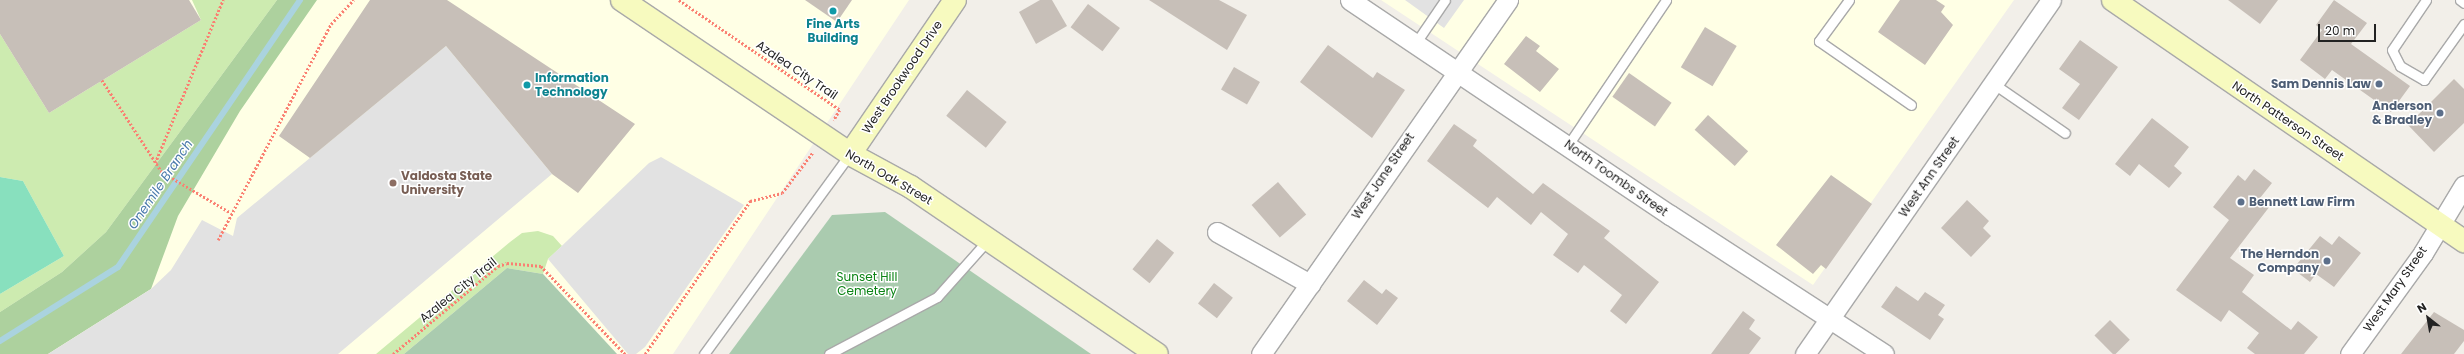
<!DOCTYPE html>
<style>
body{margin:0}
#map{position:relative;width:2464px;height:354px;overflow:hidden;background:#f2efe9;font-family:Poppins,sans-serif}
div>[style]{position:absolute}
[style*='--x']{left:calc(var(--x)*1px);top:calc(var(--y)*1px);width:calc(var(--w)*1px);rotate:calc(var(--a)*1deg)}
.education>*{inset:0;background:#ffffe5}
.grass>*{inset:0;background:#cdebb0}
.forest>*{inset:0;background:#add19e}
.cemetery>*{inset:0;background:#aacbaf}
.pitch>*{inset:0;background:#88e0be}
.parking>*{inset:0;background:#e2e2e2}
.stream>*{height:6px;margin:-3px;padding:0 3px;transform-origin:3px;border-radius:3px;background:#aad3df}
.building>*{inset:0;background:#c7bfb8;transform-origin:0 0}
.path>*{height:2.5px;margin-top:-1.25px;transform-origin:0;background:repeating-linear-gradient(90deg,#fa8072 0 2px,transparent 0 4px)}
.roads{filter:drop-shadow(1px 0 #a9a9a9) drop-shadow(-1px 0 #a9a9a9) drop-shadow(0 1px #a9a9a9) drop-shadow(0 -1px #a9a9a9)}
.lane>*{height:9px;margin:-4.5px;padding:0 4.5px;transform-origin:4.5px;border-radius:4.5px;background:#fff}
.street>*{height:19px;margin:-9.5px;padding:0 9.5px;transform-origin:9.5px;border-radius:9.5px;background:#fff}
.secondary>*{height:22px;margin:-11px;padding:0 11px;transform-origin:11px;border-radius:11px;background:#f7fabf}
.dots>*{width:11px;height:11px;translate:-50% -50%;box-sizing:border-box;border:2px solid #fff;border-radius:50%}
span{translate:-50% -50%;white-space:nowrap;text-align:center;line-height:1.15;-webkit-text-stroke:3px #fff;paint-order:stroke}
.culture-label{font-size:12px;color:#0d838f;font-weight:700}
.left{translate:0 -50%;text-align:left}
.street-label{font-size:12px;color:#222}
.service-label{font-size:12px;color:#4e5e75;font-weight:700}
.right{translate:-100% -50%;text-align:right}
.education-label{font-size:12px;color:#785e54;font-weight:700}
.park-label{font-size:12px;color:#0c8416}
.water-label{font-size:13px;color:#4a7aab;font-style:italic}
.north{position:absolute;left:2408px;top:298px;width:40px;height:40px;-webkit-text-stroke:3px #fff;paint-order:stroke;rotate:329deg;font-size:11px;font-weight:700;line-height:16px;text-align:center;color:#222}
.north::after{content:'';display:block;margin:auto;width:14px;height:18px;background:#222;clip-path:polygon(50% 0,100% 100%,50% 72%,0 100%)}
.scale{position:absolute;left:2318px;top:24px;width:58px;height:18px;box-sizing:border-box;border:2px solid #222;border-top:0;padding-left:5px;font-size:12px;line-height:14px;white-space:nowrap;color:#222;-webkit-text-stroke:3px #fff;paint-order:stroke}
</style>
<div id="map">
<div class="education">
<i style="clip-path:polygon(0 0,909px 0,673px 354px,617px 354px,543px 274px,507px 268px,404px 354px,0 354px)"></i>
<i style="clip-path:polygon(1381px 0,2014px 0,1813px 285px)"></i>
</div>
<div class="grass">
<i style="clip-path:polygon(192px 0,277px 0,106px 232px,62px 272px,0 312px,0 294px,64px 256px,23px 181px,0 177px,0 34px,49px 113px,201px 20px)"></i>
<i style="clip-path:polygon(538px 231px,553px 236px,562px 246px,548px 259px,543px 274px,507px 268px,404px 354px,376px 354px,510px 242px,522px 233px)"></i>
</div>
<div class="forest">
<i style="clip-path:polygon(277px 0,317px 0,240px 111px,178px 216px,151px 289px,48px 354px,0 354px,0 312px,62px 272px,106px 232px)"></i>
</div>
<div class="cemetery">
<i style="clip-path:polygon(885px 212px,1091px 354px,729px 354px,832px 215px)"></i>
<i style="clip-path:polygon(507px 268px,543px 274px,617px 354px,404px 354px)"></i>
</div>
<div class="pitch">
<i style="clip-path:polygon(0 177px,23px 181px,64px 256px,0 294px)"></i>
</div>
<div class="parking">
<i style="clip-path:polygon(1405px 0,1464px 0,1444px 28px)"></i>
<i style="clip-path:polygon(446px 46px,552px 174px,338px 354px,48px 354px,151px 289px,171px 270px,202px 220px,233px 236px,237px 218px)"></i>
<i style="clip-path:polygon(661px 157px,744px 205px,645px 347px,636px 354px,628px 354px,548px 259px,649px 163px)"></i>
</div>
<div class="stream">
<i style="--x:0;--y:341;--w:139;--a:-32.1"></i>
<i style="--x:118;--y:267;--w:323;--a:-55.7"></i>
</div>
<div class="building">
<i style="clip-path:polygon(0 0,189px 0,201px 20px,49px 113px,0 34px)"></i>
<i style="clip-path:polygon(370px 0,447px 0,635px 124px,578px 193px,552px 174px,446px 46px,310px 158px,279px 136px)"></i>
<i style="clip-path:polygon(805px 0,852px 0,837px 22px)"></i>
<i style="clip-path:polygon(1040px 0,1052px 0,1067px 26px,1036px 44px,1019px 12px)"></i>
<i style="clip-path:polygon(1149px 0,1219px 0,1247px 15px,1227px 50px)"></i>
<i style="clip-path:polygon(1900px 0,1936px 0,1945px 6px,1941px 12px,1953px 25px,1925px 65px,1878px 32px)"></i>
<i style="clip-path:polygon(2228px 0,2278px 0,2260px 24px)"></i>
<i style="clip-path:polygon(2334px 0,2367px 23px,2351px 44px,2410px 86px,2391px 112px,2332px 70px,2325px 79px,2300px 60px,2322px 30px,2316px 25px)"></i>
<i style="left:1088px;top:4px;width:40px;height:29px;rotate:37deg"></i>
<i style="left:1705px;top:27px;width:37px;height:47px;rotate:31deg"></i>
<i style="clip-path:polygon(1526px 36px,1540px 46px,1536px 51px,1559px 69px,1540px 92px,1504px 64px)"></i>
<i style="clip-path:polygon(2080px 40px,2118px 67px,2079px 120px,2062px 108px,2080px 84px,2059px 69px)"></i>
<i style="clip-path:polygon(1328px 45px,1373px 78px,1377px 72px,1405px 90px,1372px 138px,1300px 82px)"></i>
<i style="left:1234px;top:67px;width:30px;height:26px;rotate:30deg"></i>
<i style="left:1629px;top:73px;width:52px;height:29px;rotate:35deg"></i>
<i style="clip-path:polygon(2454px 79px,2464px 89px,2464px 123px,2434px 152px,2408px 125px)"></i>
<i style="left:967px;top:90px;width:51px;height:33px;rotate:39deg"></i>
<i style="left:1708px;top:115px;width:54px;height:20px;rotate:42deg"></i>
<i style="clip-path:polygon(2152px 118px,2189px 147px,2174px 166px,2182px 173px,2169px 188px,2139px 164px,2130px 176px,2115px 164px)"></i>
<i style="clip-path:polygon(1454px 124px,1477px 140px,1473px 146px,1533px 194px,1543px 183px,1610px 231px,1604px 238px,1659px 282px,1626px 324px,1610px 311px,1622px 295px,1584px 265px,1578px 273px,1553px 255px,1568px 234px,1541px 212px,1531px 225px,1497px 197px,1488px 208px,1427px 161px)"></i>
<i style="clip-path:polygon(2254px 169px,2272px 183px,2260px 198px,2270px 206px,2230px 258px,2254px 275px,2242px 292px,2291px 330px,2298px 321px,2318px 337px,2304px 354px,2255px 354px,2247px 348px,2259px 333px,2229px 310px,2221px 322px,2176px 290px,2229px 220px,2213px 207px,2238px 175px,2245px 181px)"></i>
<i style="clip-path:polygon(1831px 175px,1872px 204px,1826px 269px,1821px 265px,1813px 274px,1776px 245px)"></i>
<i style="left:1278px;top:182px;width:43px;height:35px;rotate:49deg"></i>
<i style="clip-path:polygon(1967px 200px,1989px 221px,1983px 228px,1991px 236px,1971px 257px,1941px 228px)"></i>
<i style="clip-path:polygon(2320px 236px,2332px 245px,2339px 236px,2361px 253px,2334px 287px,2316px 274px,2310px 282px,2293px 269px)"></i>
<i style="left:1157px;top:239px;width:22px;height:39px;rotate:39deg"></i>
<i style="clip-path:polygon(1364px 280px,1382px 294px,1386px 289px,1398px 298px,1377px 325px,1347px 301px)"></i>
<i style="left:1214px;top:283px;width:24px;height:26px;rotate:38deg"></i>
<i style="clip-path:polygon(1896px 286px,1918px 301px,1925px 292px,1945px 305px,1938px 315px,1944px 319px,1930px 340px,1881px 307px)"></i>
<i style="clip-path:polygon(1743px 311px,1755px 320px,1749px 329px,1761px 338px,1749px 354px,1711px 354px)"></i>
<i style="clip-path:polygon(2434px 312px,2464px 330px,2464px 341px,2454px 354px,2401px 354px)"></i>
<i style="left:2110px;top:320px;width:28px;height:22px;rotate:45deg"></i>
</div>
<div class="path">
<i style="--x:679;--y:0;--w:195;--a:34.3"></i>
<i style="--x:840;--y:110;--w:12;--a:121"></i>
<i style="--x:102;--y:80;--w:110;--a:56.9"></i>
<i style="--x:162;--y:172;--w:80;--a:30.7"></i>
<i style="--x:155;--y:163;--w:177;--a:-67.4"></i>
<i style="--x:218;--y:240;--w:244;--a:-62.4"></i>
<i style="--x:331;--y:24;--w:33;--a:-47"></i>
<i style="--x:393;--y:354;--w:137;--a:-40"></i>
<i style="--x:498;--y:266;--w:9;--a:-18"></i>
<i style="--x:507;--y:263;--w:34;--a:5"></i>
<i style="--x:541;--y:266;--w:122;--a:46.3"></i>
<i style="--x:645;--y:354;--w:186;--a:-55.5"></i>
<i style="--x:750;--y:201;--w:33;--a:-14"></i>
<i style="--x:782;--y:193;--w:51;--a:-52.9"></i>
</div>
<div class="roads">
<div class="lane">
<i style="--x:1849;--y:0;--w:51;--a:126.2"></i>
<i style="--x:1819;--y:41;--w:112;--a:34.8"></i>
<i style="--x:2426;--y:0;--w:60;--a:124.2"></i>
<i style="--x:2392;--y:50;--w:18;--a:63"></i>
<i style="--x:2400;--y:66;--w:28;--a:30"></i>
<i style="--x:2424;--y:80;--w:69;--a:-54.5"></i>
<i style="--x:2460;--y:0;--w:5;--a:37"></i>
<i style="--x:1415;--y:44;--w:53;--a:-55.7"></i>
<i style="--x:1994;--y:84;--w:86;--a:34.6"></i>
<i style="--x:1568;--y:145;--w:175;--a:-55.9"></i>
<i style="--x:704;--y:354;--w:248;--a:-53.9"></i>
<i style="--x:829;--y:354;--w:122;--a:-27.8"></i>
<i style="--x:937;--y:297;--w:76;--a:-48.2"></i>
</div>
<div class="street">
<i style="--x:1350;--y:0;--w:386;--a:33.9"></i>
<i style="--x:1670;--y:215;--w:255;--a:33"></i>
<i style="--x:1217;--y:232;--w:107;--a:29.2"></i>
<i style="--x:1261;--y:354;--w:432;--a:-55.1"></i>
<i style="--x:1805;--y:354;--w:431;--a:-55.2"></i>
<i style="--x:2350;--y:354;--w:125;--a:-54.1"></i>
<i style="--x:2423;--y:253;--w:79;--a:-58.9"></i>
</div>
<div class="secondary">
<i style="--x:622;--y:0;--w:275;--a:34"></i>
<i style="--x:850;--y:154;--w:69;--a:28.4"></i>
<i style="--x:911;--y:187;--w:297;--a:34.2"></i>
<i style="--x:2113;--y:0;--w:426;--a:34.5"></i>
<i style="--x:850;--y:154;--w:186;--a:-55.7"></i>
</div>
</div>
<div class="dots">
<i style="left:833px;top:11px;background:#0f9aa8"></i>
<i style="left:2379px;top:84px;background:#5c6f8a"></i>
<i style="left:527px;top:85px;background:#0f9aa8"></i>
<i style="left:2440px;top:113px;background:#5c6f8a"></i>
<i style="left:393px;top:183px;background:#8d6e63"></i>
<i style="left:2241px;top:202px;background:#5c6f8a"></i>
<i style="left:2327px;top:261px;background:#5c6f8a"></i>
</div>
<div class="culture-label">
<span style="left:833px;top:31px">Fine Arts<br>Building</span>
<span class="left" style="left:535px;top:85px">Information<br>Technology</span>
</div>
<div class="street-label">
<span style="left:797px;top:70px;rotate:34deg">Azalea City Trail</span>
<span style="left:902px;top:77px;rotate:-56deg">West Brookwood Drive</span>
<span style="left:2288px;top:121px;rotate:34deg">North Patterson Street</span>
<span style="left:1383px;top:176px;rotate:-56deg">West Jane Street</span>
<span style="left:889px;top:177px;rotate:30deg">North Oak Street</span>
<span style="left:1929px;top:177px;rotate:-55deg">West Ann Street</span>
<span style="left:1616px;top:178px;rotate:35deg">North Toombs Street</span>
<span style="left:2395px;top:289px;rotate:-55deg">West Mary Street</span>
<span style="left:458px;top:290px;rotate:-39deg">Azalea City Trail</span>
</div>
<div class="service-label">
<span class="right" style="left:2371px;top:84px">Sam Dennis Law</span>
<span class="right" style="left:2432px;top:113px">Anderson<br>&amp; Bradley</span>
<span class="left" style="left:2249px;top:202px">Bennett Law Firm</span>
<span class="right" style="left:2319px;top:261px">The Herndon<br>Company</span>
</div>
<div class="education-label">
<span class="left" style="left:401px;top:183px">Valdosta State<br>University</span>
</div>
<div class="park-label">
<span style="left:867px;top:284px">Sunset Hill<br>Cemetery</span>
</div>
<div class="water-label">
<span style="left:161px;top:185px;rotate:-56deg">Onemile Branch</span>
</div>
<div class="north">N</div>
<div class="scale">20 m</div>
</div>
